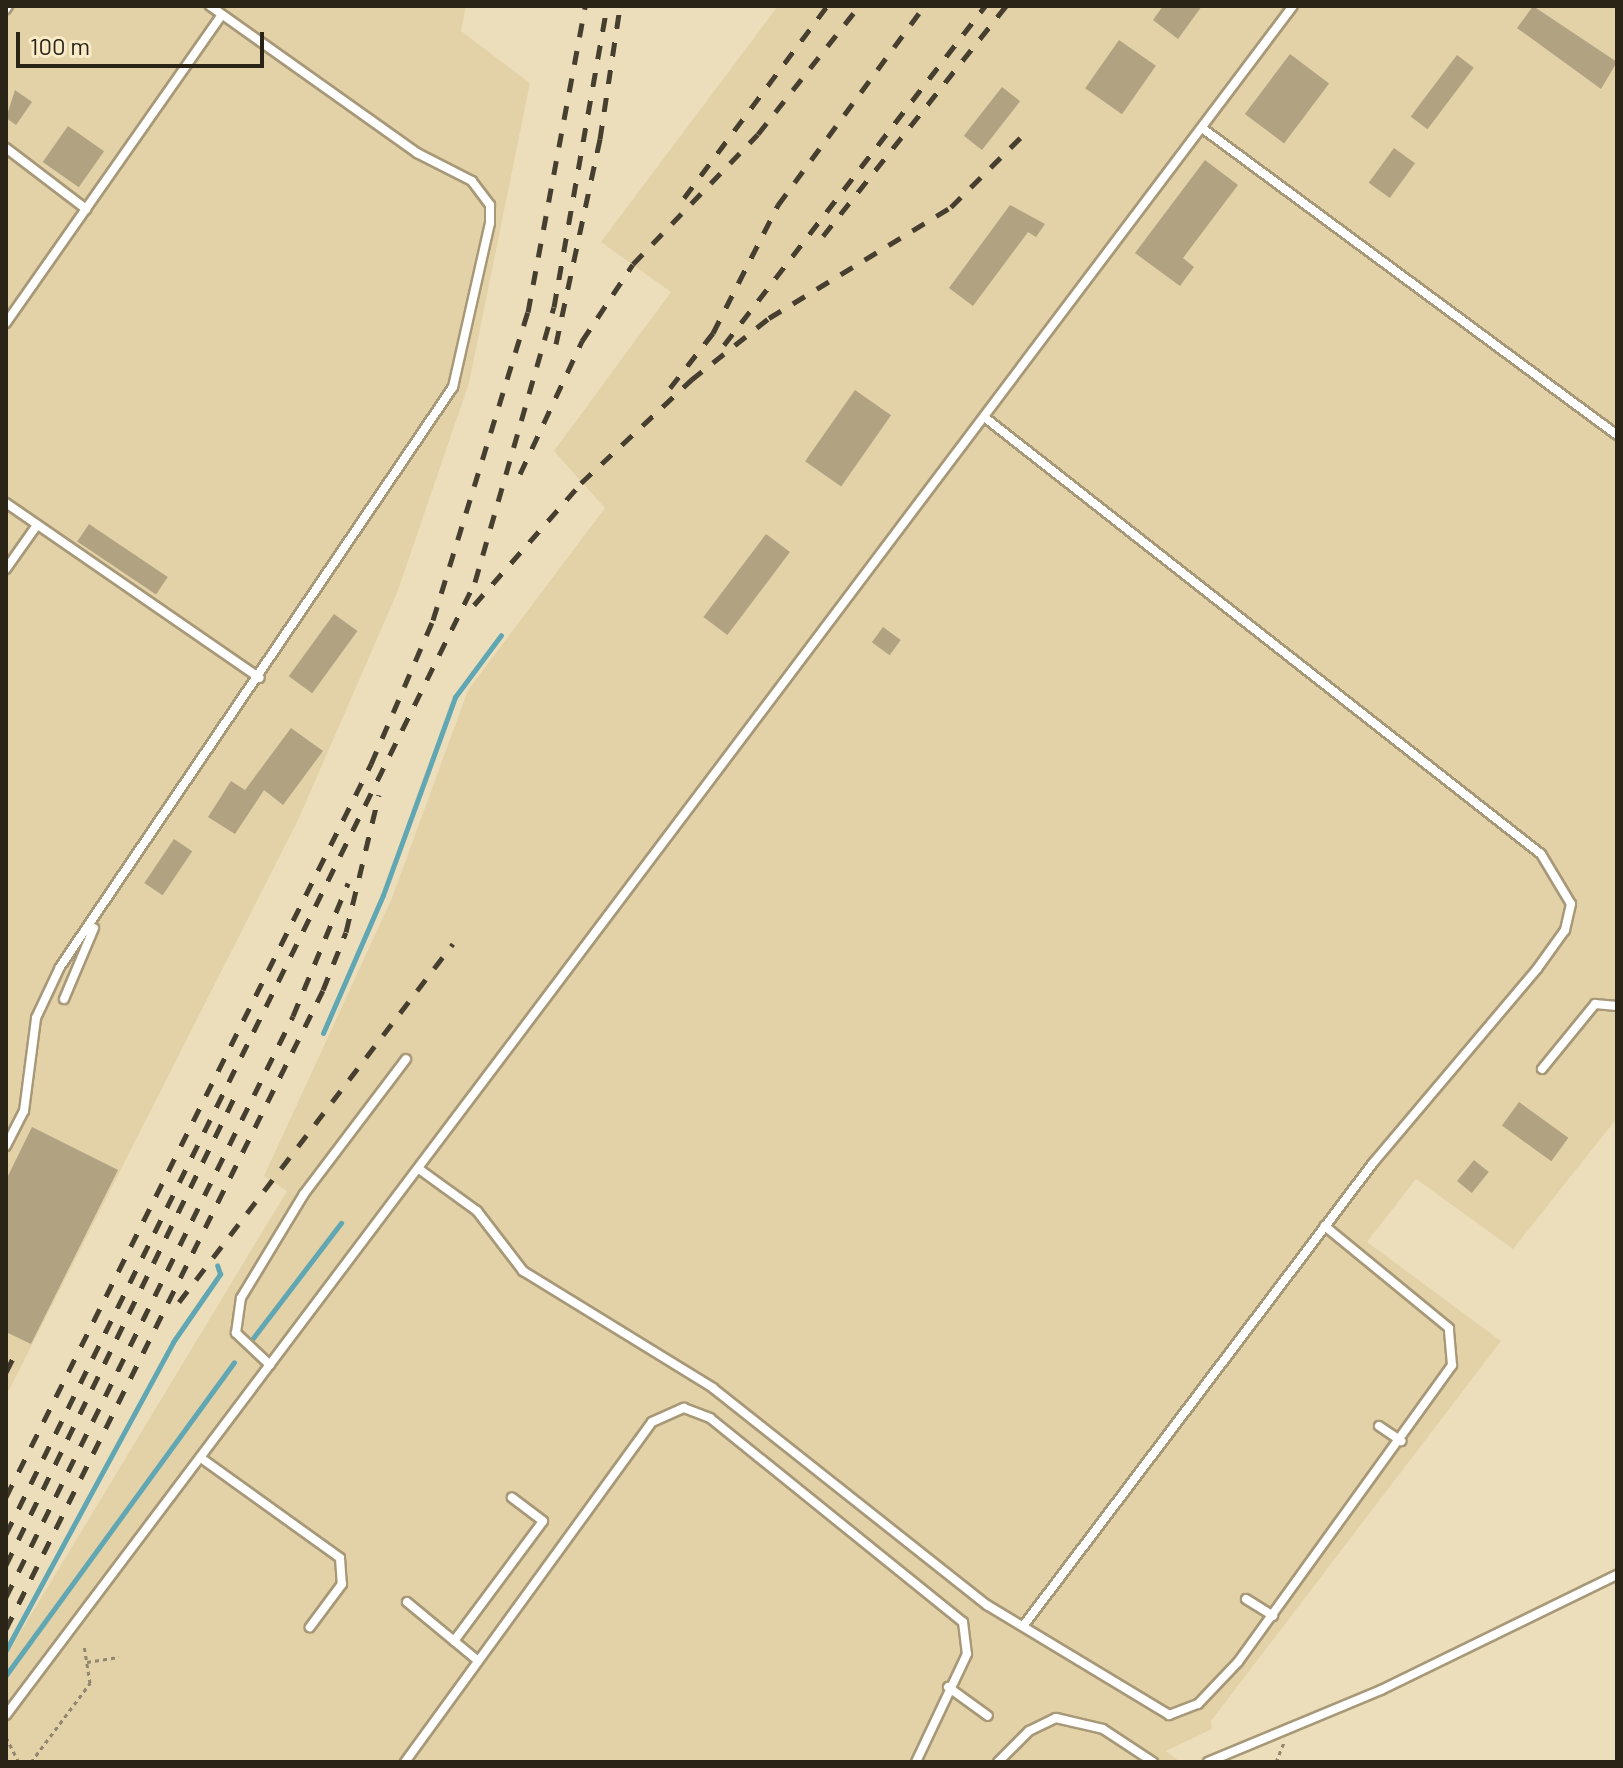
<!DOCTYPE html>
<style>
body{margin:0}
#map{position:relative;width:1623px;height:1768px;overflow:hidden;background:#eddebb;font-family:Barlow,sans-serif}
div>[style]{position:absolute}
[style*='--x']{left:calc(var(--x)*1px);top:calc(var(--y)*1px);width:calc(var(--w)*1px);rotate:calc(var(--a)*1deg)}
.built>*{inset:0;background:#e3d1a7}
.stream>*{height:5px;margin:-2.5px;padding:0 2.5px;transform-origin:2.5px;border-radius:2.5px;background:#60a7b3}
.building>*{inset:0;background:#b1a382;transform-origin:0 0}
.path>*{height:3px;margin-top:-1.5px;transform-origin:0;background:repeating-linear-gradient(90deg,#92876e 0 4px,transparent 0 8px)}
.roads{filter:drop-shadow(2px 0 #a79878) drop-shadow(-2px 0 #a79878) drop-shadow(0 2px #a79878) drop-shadow(0 -2px #a79878)}
.lane>*{height:8px;margin:-4px;padding:0 4px;transform-origin:4px;border-radius:4px;background:#fff}
.rail>*{height:5px;margin-top:-2.5px;transform-origin:0;background:repeating-linear-gradient(90deg,#463f2f 0 14px,transparent 0 28px)}
span{translate:-50% -50%;white-space:nowrap;text-align:center;line-height:1.15;-webkit-text-stroke:6px #faebc8;paint-order:stroke}
.frame{position:absolute;inset:0;border:8px solid #2a2417;pointer-events:none}
.scale{position:absolute;left:16px;top:32px;width:248px;height:36px;box-sizing:border-box;border:4px solid #2a2417;border-top:0;padding-left:10px;font-size:24px;line-height:28px;white-space:nowrap;color:#2a2417;-webkit-text-stroke:6px #faebc8;paint-order:stroke}
</style>
<div id="map">
<div class="built">
<i style="clip-path:polygon(6px 6px,466px 6px,461px 31px,530px 83px,469px 383px,397px 593px,299px 818px,6px 1396px)"></i>
<i style="clip-path:polygon(778px 6px,1617px 6px,1617px 1118px,1513px 1249px,1416px 1179px,1367px 1242px,1501px 1341px,1211px 1721px,1212px 1729px,1166px 1751px,1180px 1762px,6px 1762px,6px 1656px,287px 1191px,264px 1176px,392px 898px,468px 690px,605px 508px,554px 451px,671px 292px,601px 242px)"></i>
</div>
<div class="stream">
<i style="--x:323;--y:1033;--w:150;--a:-66.5"></i>
<i style="--x:383;--y:895;--w:211;--a:-70"></i>
<i style="--x:455;--y:697;--w:77;--a:-53.4"></i>
<i style="--x:253;--y:1338;--w:145;--a:-52.6"></i>
<i style="--x:6;--y:1650;--w:350;--a:-61.5"></i>
<i style="--x:173;--y:1342;--w:83;--a:-55.3"></i>
<i style="--x:220;--y:1274;--w:9;--a:-108"></i>
<i style="--x:6;--y:1675;--w:387;--a:-53.9"></i>
</div>
<div class="building">
<i style="clip-path:polygon(1163px 6px,1202px 6px,1178px 39px,1153px 20px)"></i>
<i style="clip-path:polygon(1533px 6px,1617px 62px,1601px 89px,1517px 28px)"></i>
<i style="left:1119px;top:40px;width:45px;height:59px;rotate:35deg"></i>
<i style="left:1290px;top:54px;width:49px;height:75px;rotate:37deg"></i>
<i style="left:1457px;top:55px;width:21px;height:77px;rotate:37deg"></i>
<i style="left:1002px;top:87px;width:23px;height:62px;rotate:38deg"></i>
<i style="clip-path:polygon(15px 90px,32px 102px,16px 125px,6px 118px)"></i>
<i style="left:68px;top:126px;width:44px;height:44px;rotate:35deg"></i>
<i style="left:1394px;top:148px;width:26px;height:43px;rotate:36deg"></i>
<i style="clip-path:polygon(1205px 160px,1238px 185px,1183px 258px,1194px 267px,1180px 286px,1135px 253px)"></i>
<i style="clip-path:polygon(1010px 205px,1045px 224px,1036px 237px,1028px 232px,973px 306px,949px 288px)"></i>
<i style="left:855px;top:390px;width:44px;height:87px;rotate:35deg"></i>
<i style="left:89px;top:524px;width:95px;height:21px;rotate:34deg"></i>
<i style="left:766px;top:534px;width:30px;height:104px;rotate:37deg"></i>
<i style="left:334px;top:614px;width:29px;height:77px;rotate:36deg"></i>
<i style="left:883px;top:627px;width:22px;height:19px;rotate:36deg"></i>
<i style="clip-path:polygon(291px 728px,323px 751px,283px 805px,264px 790px,235px 834px,208px 817px,231px 781px,245px 790px)"></i>
<i style="left:174px;top:839px;width:22px;height:53px;rotate:34deg"></i>
<i style="left:1519px;top:1102px;width:61px;height:29px;rotate:36deg"></i>
<i style="clip-path:polygon(32px 1127px,118px 1170px,31px 1344px,6px 1332px,6px 1180px)"></i>
<i style="left:1474px;top:1160px;width:19px;height:27px;rotate:39deg"></i>
</div>
<div class="path">
<i style="--x:87;--y:1662;--w:32;--a:-9"></i>
<i style="--x:6;--y:1737;--w:28;--a:63"></i>
<i style="--x:31;--y:1762;--w:99;--a:-53.2"></i>
<i style="--x:90;--y:1683;--w:36;--a:-99"></i>
<i style="--x:1276;--y:1762;--w:22;--a:-68"></i>
</div>
<div class="roads">
<div class="lane">
<i style="--x:6;--y:9;--w:4;--a:-56"></i>
<i style="--x:1202;--y:128;--w:516;--a:36.49"></i>
<i style="--x:6;--y:148;--w:101;--a:37.3"></i>
<i style="--x:6;--y:323;--w:376;--a:-55"></i>
<i style="--x:988;--y:420;--w:703;--a:38.13"></i>
<i style="--x:1541;--y:854;--w:58;--a:59"></i>
<i style="--x:1571;--y:904;--w:27;--a:103"></i>
<i style="--x:1565;--y:930;--w:48;--a:125.7"></i>
<i style="--x:1537;--y:969;--w:254;--a:130.2"></i>
<i style="--x:1373;--y:1163;--w:579;--a:127.07"></i>
<i style="--x:6;--y:503;--w:308;--a:34.6"></i>
<i style="--x:6;--y:569;--w:54;--a:-54.8"></i>
<i style="--x:64;--y:999;--w:77;--a:-67.1"></i>
<i style="--x:1542;--y:1069;--w:84;--a:-50.8"></i>
<i style="--x:1595;--y:1004;--w:22;--a:5"></i>
<i style="--x:6;--y:1146;--w:39;--a:-63"></i>
<i style="--x:24;--y:1111;--w:94;--a:-82.6"></i>
<i style="--x:36;--y:1018;--w:56;--a:-64.8"></i>
<i style="--x:60;--y:967;--w:701;--a:-55.88"></i>
<i style="--x:453;--y:387;--w:168;--a:-77.3"></i>
<i style="--x:490;--y:223;--w:18;--a:-90"></i>
<i style="--x:490;--y:205;--w:30;--a:-127"></i>
<i style="--x:472;--y:181;--w:62;--a:-153"></i>
<i style="--x:417;--y:153;--w:254;--a:-144.6"></i>
<i style="--x:419;--y:1169;--w:72;--a:35.9"></i>
<i style="--x:477;--y:1211;--w:76;--a:52.5"></i>
<i style="--x:523;--y:1271;--w:223;--a:31.6"></i>
<i style="--x:713;--y:1388;--w:350;--a:38.4"></i>
<i style="--x:987;--y:1605;--w:213;--a:31.1"></i>
<i style="--x:1169;--y:1715;--w:31;--a:-21"></i>
<i style="--x:1198;--y:1704;--w:58;--a:-46.4"></i>
<i style="--x:1238;--y:1662;--w:366;--a:-54.2"></i>
<i style="--x:1452;--y:1365;--w:37;--a:-95"></i>
<i style="--x:1449;--y:1328;--w:161;--a:-140.6"></i>
<i style="--x:270;--y:1365;--w:47;--a:-136.7"></i>
<i style="--x:236;--y:1333;--w:35;--a:-82"></i>
<i style="--x:241;--y:1298;--w:122;--a:-58.8"></i>
<i style="--x:304;--y:1194;--w:169;--a:-52.9"></i>
<i style="--x:1379;--y:1426;--w:27;--a:34"></i>
<i style="--x:201;--y:1458;--w:171;--a:35.7"></i>
<i style="--x:340;--y:1558;--w:26;--a:86"></i>
<i style="--x:342;--y:1584;--w:54;--a:126.7"></i>
<i style="--x:1246;--y:1599;--w:32;--a:32"></i>
<i style="--x:407;--y:1602;--w:91;--a:39.6"></i>
<i style="--x:454;--y:1641;--w:149;--a:-53.4"></i>
<i style="--x:543;--y:1521;--w:39;--a:-143"></i>
<i style="--x:948;--y:1687;--w:49;--a:35.9"></i>
<i style="--x:6;--y:1715;--w:2139;--a:-53.02"></i>
<i style="--x:405;--y:1762;--w:420;--a:-54"></i>
<i style="--x:652;--y:1422;--w:35;--a:-24"></i>
<i style="--x:684;--y:1408;--w:28;--a:21"></i>
<i style="--x:710;--y:1418;--w:325;--a:38.9"></i>
<i style="--x:963;--y:1622;--w:32;--a:83"></i>
<i style="--x:967;--y:1654;--w:119;--a:115.3"></i>
<i style="--x:998;--y:1762;--w:44;--a:-45"></i>
<i style="--x:1029;--y:1731;--w:30;--a:-26"></i>
<i style="--x:1056;--y:1718;--w:48;--a:13.2"></i>
<i style="--x:1103;--y:1729;--w:60;--a:33.4"></i>
<i style="--x:1208;--y:1762;--w:187;--a:-22.6"></i>
<i style="--x:1381;--y:1690;--w:263;--a:-26"></i>
</div>
</div>
<div class="rail">
<i style="--x:684;--y:198;--w:239;--a:-53.3"></i>
<i style="--x:823;--y:236;--w:294;--a:-51.5"></i>
<i style="--x:556;--y:344;--w:210;--a:-77.9"></i>
<i style="--x:600;--y:139;--w:134;--a:-81.4"></i>
<i style="--x:724;--y:345;--w:428;--a:-52.4"></i>
<i style="--x:670;--y:388;--w:70;--a:-52"></i>
<i style="--x:713;--y:333;--w:144;--a:-63.1"></i>
<i style="--x:778;--y:205;--w:247;--a:-53.7"></i>
<i style="--x:520;--y:474;--w:147;--a:-65"></i>
<i style="--x:582;--y:341;--w:92;--a:-56.5"></i>
<i style="--x:633;--y:264;--w:180;--a:-46.1"></i>
<i style="--x:758;--y:134;--w:163;--a:-51.7"></i>
<i style="--x:474;--y:605;--w:162;--a:-48.7"></i>
<i style="--x:581;--y:483;--w:151;--a:-43.1"></i>
<i style="--x:691;--y:380;--w:100;--a:-38.5"></i>
<i style="--x:769;--y:318;--w:213;--a:-31.4"></i>
<i style="--x:951;--y:207;--w:102;--a:-45"></i>
<i style="--x:179;--y:1302;--w:451;--a:-52.6"></i>
<i style="--x:6;--y:1372;--w:27;--a:-63"></i>
<i style="--x:6;--y:1497;--w:819;--a:-63.53"></i>
<i style="--x:371;--y:764;--w:157;--a:-66.7"></i>
<i style="--x:433;--y:620;--w:322;--a:-72.9"></i>
<i style="--x:528;--y:312;--w:311;--a:-79.4"></i>
<i style="--x:6;--y:1534;--w:1061;--a:-63.77"></i>
<i style="--x:475;--y:582;--w:286;--a:-74"></i>
<i style="--x:554;--y:307;--w:306;--a:-80"></i>
<i style="--x:6;--y:1565;--w:524;--a:-63.97"></i>
<i style="--x:6;--y:1597;--w:648;--a:-63.71"></i>
<i style="--x:293;--y:1016;--w:144;--a:-67.5"></i>
<i style="--x:6;--y:1629;--w:713;--a:-63.61"></i>
<i style="--x:323;--y:990;--w:62;--a:-68.4"></i>
<i style="--x:346;--y:932;--w:141;--a:-76.5"></i>
</div>
<div class="frame"></div>
<div class="scale">100 m</div>
</div>
